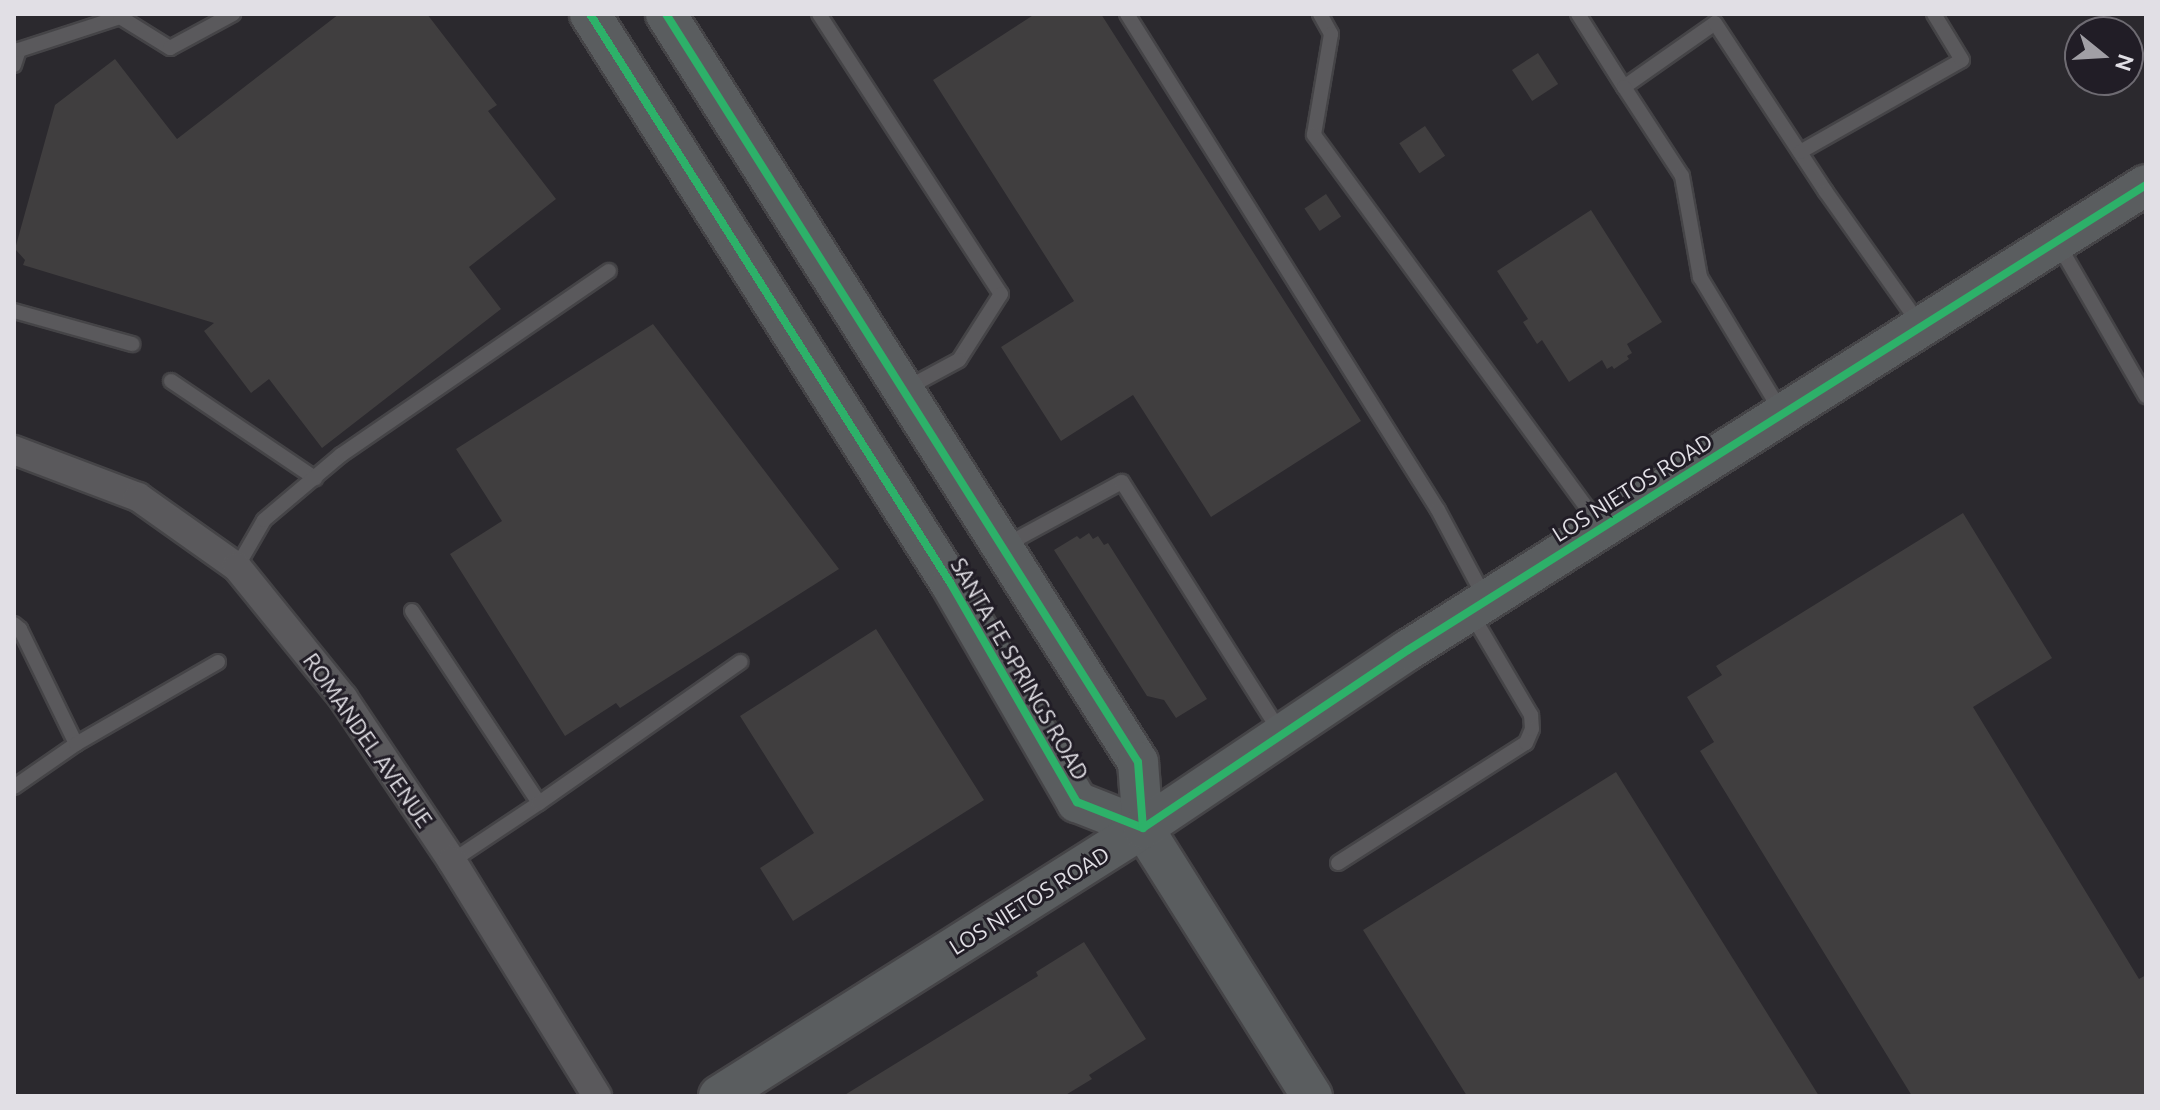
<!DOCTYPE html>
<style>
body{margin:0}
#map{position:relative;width:2160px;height:1110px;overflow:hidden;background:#2b292e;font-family:Ubuntu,sans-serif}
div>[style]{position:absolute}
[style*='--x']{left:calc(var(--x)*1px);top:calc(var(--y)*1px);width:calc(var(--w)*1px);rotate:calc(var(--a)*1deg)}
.building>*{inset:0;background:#403e3f;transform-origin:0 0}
.roads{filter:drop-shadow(2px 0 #454447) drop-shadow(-2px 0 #454447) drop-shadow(0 2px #454447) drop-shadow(0 -2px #454447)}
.lane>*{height:14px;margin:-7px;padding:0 7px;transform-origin:7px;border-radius:7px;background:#5a595c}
.street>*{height:28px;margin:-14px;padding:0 14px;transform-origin:14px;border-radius:14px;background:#5a595c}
.secondary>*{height:40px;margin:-20px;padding:0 20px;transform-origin:20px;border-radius:20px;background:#5a5d5f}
.cycleway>*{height:8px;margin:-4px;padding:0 4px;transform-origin:4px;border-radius:4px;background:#2db169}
span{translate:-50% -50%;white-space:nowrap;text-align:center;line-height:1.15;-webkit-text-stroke:6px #211d26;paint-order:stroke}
.street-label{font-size:22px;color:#e1dfe5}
.frame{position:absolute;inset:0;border:16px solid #e1dfe5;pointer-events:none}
.north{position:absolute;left:2064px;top:16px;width:80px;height:80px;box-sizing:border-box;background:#211d26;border:2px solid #6e6b72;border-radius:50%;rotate:108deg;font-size:22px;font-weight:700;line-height:32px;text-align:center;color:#e1dfe5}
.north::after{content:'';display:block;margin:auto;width:28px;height:36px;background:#a19fa5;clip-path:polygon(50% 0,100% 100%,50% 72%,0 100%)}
</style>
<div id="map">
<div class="building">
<i style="clip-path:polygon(339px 14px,427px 14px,497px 105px,488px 111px,556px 199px,469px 267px,501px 309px,322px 448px,269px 379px,251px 393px,204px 331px,214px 323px,23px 265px,25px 260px,15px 249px,55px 105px,115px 59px,177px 139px)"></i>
<i style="clip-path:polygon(1035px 14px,1101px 14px,1361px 421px,1211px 517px,1133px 395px,1061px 441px,1001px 347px,1074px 301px,933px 80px)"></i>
<i style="left:1538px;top:53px;width:37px;height:31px;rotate:57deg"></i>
<i style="left:1425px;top:126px;width:36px;height:31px;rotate:56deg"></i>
<i style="left:1326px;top:194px;width:27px;height:26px;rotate:56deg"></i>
<i style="clip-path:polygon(1591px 210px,1662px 322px,1627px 344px,1632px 353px,1627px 356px,1629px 359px,1614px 369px,1612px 366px,1607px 369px,1602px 360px,1569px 382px,1542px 340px,1537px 344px,1523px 322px,1528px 319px,1497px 271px)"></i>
<i style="clip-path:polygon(653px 324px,839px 569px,620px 708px,616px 703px,565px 736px,450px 554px,502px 521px,456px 449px)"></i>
<i style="clip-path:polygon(1963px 513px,2052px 658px,1973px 707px,2139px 979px,2146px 975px,2146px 1096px,1912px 1096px,1700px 751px,1714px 742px,1687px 697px,1722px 675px,1716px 666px)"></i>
<i style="clip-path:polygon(1089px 533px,1093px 539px,1098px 536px,1104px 545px,1108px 543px,1207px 699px,1176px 718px,1164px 700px,1147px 696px,1054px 550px,1077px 536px,1080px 539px)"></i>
<i style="clip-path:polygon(876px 629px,984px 800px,793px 921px,760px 868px,814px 833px,740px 716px)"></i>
<i style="clip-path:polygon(1616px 772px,1819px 1096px,1467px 1096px,1363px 930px)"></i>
<i style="clip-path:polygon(1084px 942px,1146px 1039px,1089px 1075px,1092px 1079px,1064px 1096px,843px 1096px,1038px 976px,1036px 972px)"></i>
</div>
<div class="roads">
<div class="lane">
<i style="--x:819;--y:14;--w:334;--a:57"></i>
<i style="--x:1001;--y:294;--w:78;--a:122.5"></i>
<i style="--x:959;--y:360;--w:59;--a:151.7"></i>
<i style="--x:1127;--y:14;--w:585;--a:57.91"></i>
<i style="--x:1438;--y:510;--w:102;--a:61.9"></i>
<i style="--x:1320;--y:14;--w:23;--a:61"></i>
<i style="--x:1331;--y:34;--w:102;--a:99.6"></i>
<i style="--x:1314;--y:135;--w:486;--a:53.8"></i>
<i style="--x:1578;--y:14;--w:86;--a:57.8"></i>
<i style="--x:1624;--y:87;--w:111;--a:-35.1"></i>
<i style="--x:1715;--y:23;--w:202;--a:56.7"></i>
<i style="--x:1826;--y:192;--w:164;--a:54.7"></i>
<i style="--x:14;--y:65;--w:16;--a:-72"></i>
<i style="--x:19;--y:50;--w:106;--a:-18.1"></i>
<i style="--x:120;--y:17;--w:59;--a:31.8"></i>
<i style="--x:170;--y:48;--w:72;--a:-28.4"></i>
<i style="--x:1624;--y:87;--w:106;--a:56.9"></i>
<i style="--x:1682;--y:176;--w:103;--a:79.9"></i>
<i style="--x:1700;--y:277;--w:159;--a:58.9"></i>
<i style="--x:1800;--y:152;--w:186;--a:-29.6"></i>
<i style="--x:1962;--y:60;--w:54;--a:-121.3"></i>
<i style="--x:2057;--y:242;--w:178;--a:60"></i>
<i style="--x:14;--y:311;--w:123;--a:15.6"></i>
<i style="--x:171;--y:381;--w:174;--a:34"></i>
<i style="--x:1004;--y:546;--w:134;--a:-28.5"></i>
<i style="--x:1122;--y:482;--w:296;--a:57.7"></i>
<i style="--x:237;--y:567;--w:54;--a:-60.1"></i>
<i style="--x:264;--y:520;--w:101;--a:-40.2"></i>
<i style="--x:341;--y:455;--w:325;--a:-34.5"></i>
<i style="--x:412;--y:611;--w:230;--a:56.5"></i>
<i style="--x:539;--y:803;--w:105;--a:146.3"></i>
<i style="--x:14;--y:624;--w:8;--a:40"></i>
<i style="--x:20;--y:629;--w:128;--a:64"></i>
<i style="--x:76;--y:744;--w:75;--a:145.3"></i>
<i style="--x:76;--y:744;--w:164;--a:-30"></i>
<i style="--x:539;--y:803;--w:246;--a:-35"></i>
<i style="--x:1338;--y:863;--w:223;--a:-32.6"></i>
<i style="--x:1526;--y:743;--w:15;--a:-67"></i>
<i style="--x:1532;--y:729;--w:14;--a:-94"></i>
<i style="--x:1531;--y:715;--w:116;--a:-120.5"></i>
</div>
<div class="street">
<i style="--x:14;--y:450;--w:133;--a:20.8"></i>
<i style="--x:138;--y:497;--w:121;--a:35.3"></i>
<i style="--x:237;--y:567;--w:169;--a:51"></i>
<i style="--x:343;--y:698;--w:196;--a:56.2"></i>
<i style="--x:452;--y:861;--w:276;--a:58.3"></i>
</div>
<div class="secondary">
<i style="--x:590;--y:14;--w:675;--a:57.65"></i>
<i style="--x:951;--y:584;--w:252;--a:60"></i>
<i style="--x:1077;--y:802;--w:71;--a:21.5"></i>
<i style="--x:666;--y:14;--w:884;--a:57.75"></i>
<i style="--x:1138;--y:762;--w:66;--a:85.7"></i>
<i style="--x:1143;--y:828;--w:317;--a:57.8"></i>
<i style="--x:719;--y:1096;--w:502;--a:-32.3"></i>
<i style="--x:1143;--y:828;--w:319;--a:-33.9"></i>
<i style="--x:1408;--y:650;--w:872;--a:-32.21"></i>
</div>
</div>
<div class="cycleway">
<i style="--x:590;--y:14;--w:675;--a:57.65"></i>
<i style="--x:951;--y:584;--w:252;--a:60"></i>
<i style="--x:1077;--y:802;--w:71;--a:21.5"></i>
<i style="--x:666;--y:14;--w:884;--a:57.75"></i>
<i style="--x:1138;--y:762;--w:66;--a:85.7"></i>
<i style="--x:1143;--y:828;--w:319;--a:-33.9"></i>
<i style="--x:1408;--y:650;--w:872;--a:-32.21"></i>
</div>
<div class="street-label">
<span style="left:1632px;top:487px;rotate:-32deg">LOS NIETOS ROAD</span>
<span style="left:1020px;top:669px;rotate:60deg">SANTA FE SPRINGS ROAD</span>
<span style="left:368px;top:740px;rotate:55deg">ROMANDEL AVENUE</span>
<span style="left:1029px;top:900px;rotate:-32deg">LOS NIETOS ROAD</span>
</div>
<div class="frame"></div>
<div class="north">N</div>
</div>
